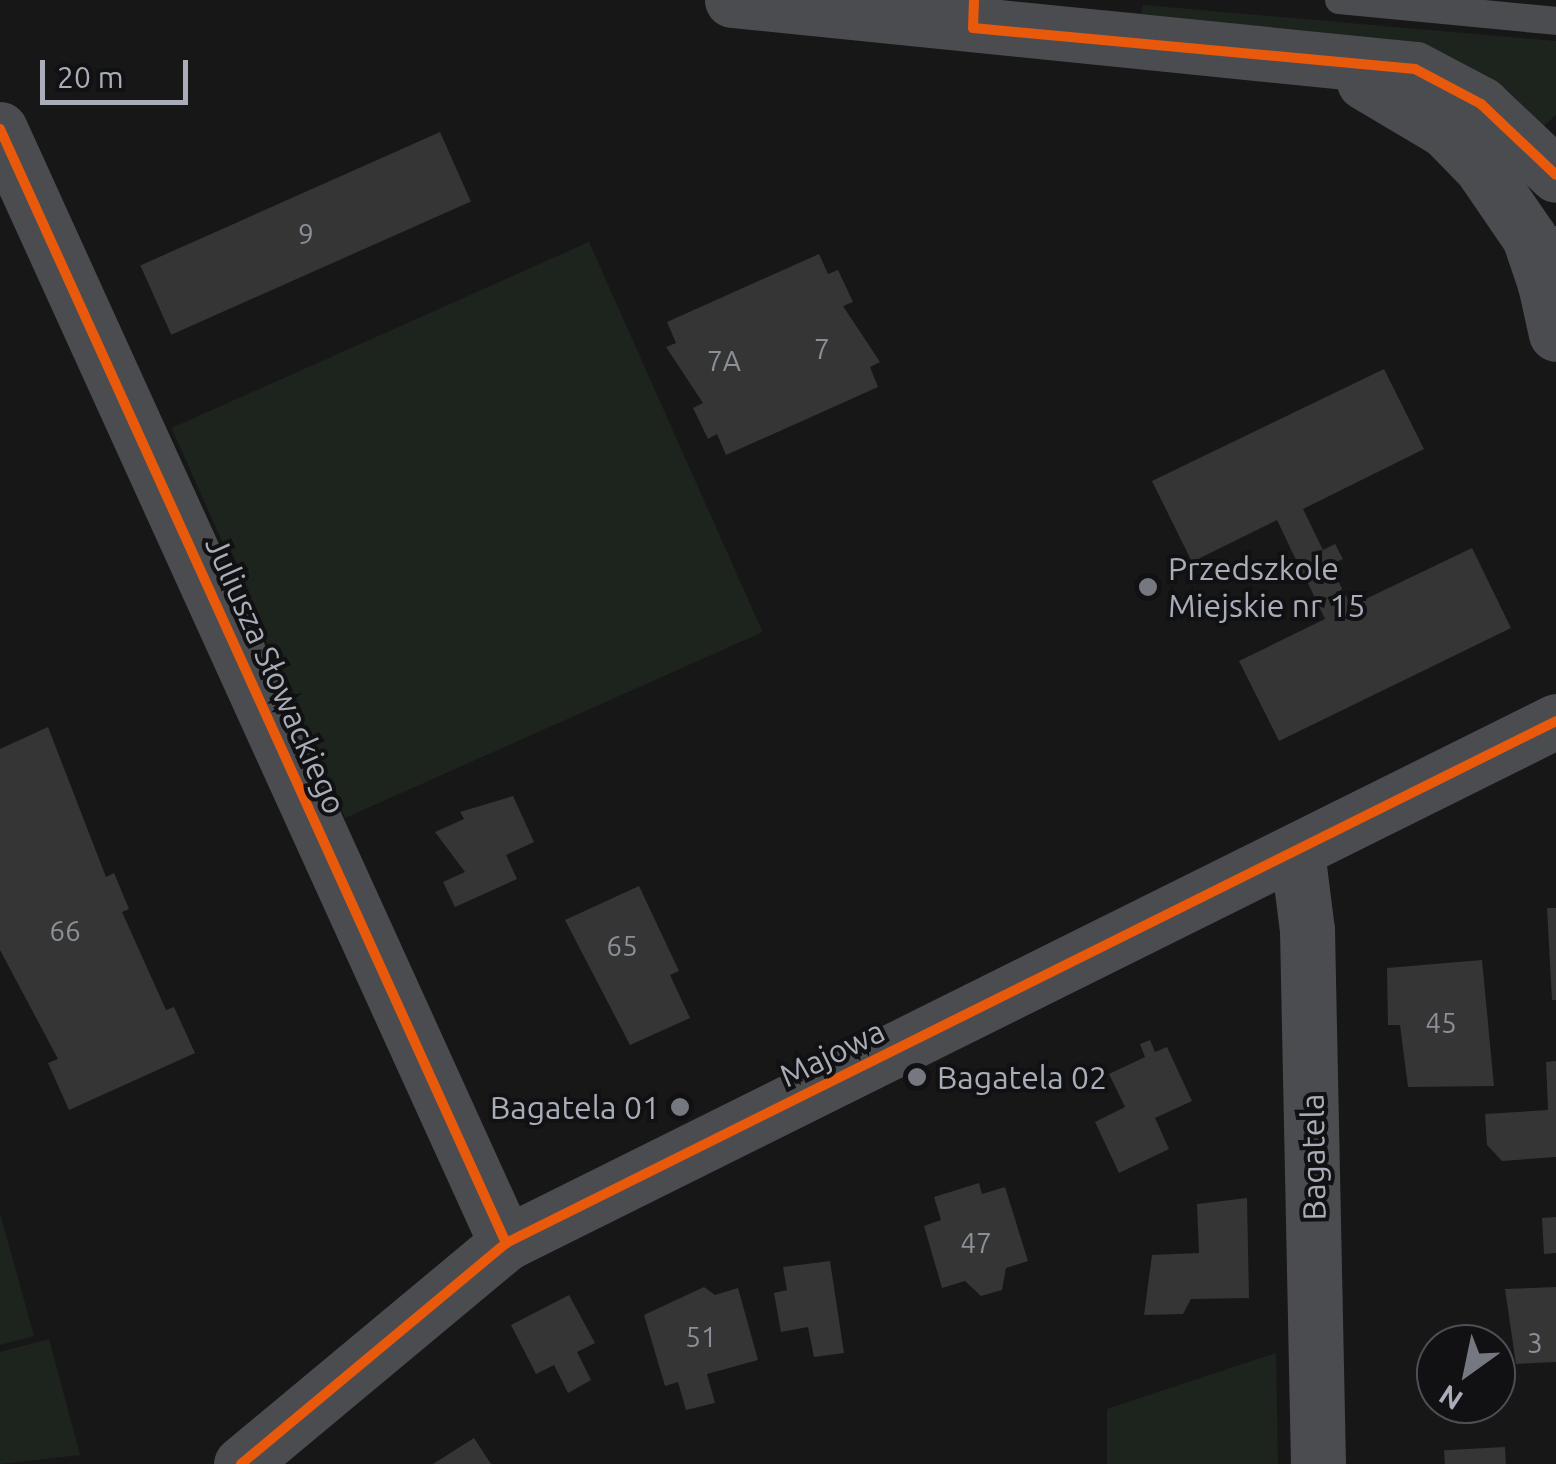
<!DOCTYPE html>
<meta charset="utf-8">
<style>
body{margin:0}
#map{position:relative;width:1556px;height:1464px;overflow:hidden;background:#171717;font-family:Ubuntu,sans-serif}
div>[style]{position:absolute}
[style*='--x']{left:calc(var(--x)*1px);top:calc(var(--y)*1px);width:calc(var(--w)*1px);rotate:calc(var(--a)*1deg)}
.green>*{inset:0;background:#1d241e;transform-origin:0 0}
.building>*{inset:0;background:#353536;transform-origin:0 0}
.service>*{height:28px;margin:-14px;padding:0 14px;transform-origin:14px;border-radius:14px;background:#4b4c50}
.minor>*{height:55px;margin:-27.5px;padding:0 27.5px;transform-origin:27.5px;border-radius:27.5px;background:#4b4c50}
.tertiary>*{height:55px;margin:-27.5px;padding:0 27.5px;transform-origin:27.5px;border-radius:27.5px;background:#4b4c50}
.cycleway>*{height:10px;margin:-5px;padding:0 5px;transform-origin:5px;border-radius:5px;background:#e8590c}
.dots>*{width:28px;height:28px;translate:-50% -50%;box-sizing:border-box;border:5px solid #111113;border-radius:50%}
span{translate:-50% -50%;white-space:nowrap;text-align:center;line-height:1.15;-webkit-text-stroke:8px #111113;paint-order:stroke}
.number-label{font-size:28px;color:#8b8f98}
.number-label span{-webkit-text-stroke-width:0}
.poi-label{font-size:32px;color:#a8adb8}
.left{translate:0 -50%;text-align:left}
.right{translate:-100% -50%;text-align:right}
.street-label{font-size:32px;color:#a8adb8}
.north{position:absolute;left:1416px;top:1324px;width:100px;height:100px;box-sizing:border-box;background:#111113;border:2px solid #4d4f55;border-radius:50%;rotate:213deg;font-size:28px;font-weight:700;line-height:40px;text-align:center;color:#a8adb8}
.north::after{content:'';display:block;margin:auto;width:35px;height:45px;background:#757880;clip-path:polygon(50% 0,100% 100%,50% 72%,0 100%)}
.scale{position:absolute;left:40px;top:60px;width:148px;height:45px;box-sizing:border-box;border:5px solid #a8adb8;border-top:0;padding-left:12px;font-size:30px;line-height:35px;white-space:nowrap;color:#a8adb8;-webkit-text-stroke:8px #111113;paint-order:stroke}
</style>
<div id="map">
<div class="green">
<i style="clip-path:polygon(1143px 5px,1556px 41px,1556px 115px,1541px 128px,1079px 8px,1141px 13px)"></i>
<i style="left:589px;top:242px;width:427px;height:457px;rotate:66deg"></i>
<i style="clip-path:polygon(0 1213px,34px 1336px,0 1345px)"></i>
<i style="clip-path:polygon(49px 1339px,80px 1455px,0 1464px,0 1352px)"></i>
<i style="clip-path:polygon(1276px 1353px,1278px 1464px,1107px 1464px,1107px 1409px)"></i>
</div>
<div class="building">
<i style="left:440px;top:132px;width:76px;height:328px;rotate:66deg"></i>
<i style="clip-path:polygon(819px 254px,828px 274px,838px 270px,853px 302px,843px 306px,880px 362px,870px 367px,878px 387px,726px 455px,717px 434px,708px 439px,693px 408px,703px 403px,666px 347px,676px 343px,667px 322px)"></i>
<i style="clip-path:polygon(1384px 369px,1424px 449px,1303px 509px,1323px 550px,1335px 544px,1343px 559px,1330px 565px,1351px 606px,1472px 548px,1511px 628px,1279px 741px,1239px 661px,1325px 619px,1305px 577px,1292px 583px,1285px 568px,1297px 562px,1277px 520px,1192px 562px,1152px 481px)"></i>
<i style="clip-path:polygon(48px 727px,106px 877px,114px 873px,129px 909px,122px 912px,166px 1010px,174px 1007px,195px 1053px,69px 1110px,48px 1063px,58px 1059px,0 950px,0 749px)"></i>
<i style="clip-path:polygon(513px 796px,534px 842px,506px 855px,517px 879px,455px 907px,443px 882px,465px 872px,435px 832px,464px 819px,460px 812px)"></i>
<i style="clip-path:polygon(639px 886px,679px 971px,670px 975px,690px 1018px,630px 1045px,565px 920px)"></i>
<i style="clip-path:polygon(1547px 908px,1556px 908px,1556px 1000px,1552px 1000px)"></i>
<i style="clip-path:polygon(1482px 960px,1494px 1086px,1408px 1087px,1400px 1025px,1388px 1025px,1387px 968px)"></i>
<i style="clip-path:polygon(1150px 1040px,1155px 1052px,1167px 1047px,1192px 1101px,1155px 1118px,1169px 1149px,1119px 1173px,1095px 1122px,1125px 1107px,1109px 1074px,1145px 1057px,1140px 1044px)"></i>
<i style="clip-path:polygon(1556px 1061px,1556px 1157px,1502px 1161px,1487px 1145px,1485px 1114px,1548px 1110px,1546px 1062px)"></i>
<i style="clip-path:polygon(979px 1183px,982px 1194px,1005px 1187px,1028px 1261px,1006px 1268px,1002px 1290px,981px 1296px,965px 1281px,942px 1288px,924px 1226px,941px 1220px,934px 1197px)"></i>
<i style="clip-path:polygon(1247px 1198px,1249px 1298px,1191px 1299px,1183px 1314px,1144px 1315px,1152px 1255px,1199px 1253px,1197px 1204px)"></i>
<i style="clip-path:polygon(1556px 1217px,1556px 1253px,1544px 1254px,1542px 1218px)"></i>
<i style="clip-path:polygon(830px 1261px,844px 1353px,814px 1357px,808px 1327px,781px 1332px,774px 1293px,787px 1290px,783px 1267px)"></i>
<i style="clip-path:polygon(704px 1287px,715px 1295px,738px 1288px,758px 1360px,707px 1374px,715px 1403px,686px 1410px,678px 1382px,665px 1386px,644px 1315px)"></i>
<i style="clip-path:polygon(1556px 1287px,1556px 1362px,1516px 1364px,1505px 1289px)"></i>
<i style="clip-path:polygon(569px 1295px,595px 1343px,577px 1352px,591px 1380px,568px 1393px,554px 1365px,536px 1374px,511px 1325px)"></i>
<i style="clip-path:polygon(474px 1438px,491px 1464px,433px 1464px)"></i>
<i style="left:1505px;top:1447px;width:17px;height:61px;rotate:87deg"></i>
</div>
<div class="service">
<i style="--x:1339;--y:0;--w:218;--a:5.5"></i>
</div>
<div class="minor">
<i style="--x:732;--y:0;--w:686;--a:5.77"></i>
<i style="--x:1415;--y:69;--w:75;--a:27.9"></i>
<i style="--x:1481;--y:104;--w:103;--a:43.4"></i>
<i style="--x:1364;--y:82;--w:94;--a:30.7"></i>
<i style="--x:1445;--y:130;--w:52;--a:45.8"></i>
<i style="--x:1481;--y:167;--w:85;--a:55.6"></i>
<i style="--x:1529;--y:237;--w:50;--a:71.2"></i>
<i style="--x:0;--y:129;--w:1224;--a:65.57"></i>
<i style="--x:1297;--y:851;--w:80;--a:82.8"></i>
<i style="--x:1307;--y:930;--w:534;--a:88.82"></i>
</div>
<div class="tertiary">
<i style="--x:1556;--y:253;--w:33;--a:110"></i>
<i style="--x:1545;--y:284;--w:51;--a:77.6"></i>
<i style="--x:241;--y:1464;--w:345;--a:-39.8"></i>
<i style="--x:506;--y:1243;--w:1173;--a:-26.43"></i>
</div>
<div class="cycleway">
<i style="--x:974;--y:0;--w:28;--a:92"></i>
<i style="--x:973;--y:28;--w:444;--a:5.3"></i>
<i style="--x:1415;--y:69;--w:75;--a:27.9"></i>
<i style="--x:1481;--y:104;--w:103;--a:43.4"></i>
<i style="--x:0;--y:129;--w:1224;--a:65.57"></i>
<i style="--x:241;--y:1464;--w:345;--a:-39.8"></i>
<i style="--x:506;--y:1243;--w:1173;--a:-26.43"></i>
</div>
<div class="dots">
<i style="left:1148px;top:587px;background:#757880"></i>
<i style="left:917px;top:1077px;background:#757880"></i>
<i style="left:680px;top:1107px;background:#757880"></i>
</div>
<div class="number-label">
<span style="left:306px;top:234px">9</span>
<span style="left:822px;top:349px">7</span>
<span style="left:724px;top:361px">7A</span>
<span style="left:65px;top:931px">66</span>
<span style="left:622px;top:946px">65</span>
<span style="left:1441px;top:1023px">45</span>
<span style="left:976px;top:1243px">47</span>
<span style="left:701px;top:1337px">51</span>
<span style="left:1535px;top:1343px">3</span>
</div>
<div class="poi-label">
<span class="left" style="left:1168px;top:587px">Przedszkole<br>Miejskie nr 15</span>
<span class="left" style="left:937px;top:1077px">Bagatela 02</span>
<span class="right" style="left:660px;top:1107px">Bagatela 01</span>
</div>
<div class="street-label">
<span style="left:276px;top:675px;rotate:66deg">Juliusza Słowackiego</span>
<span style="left:832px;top:1053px;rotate:-26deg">Majowa</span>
<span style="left:1313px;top:1157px;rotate:-91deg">Bagatela</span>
</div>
<div class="north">N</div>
<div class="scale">20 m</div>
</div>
